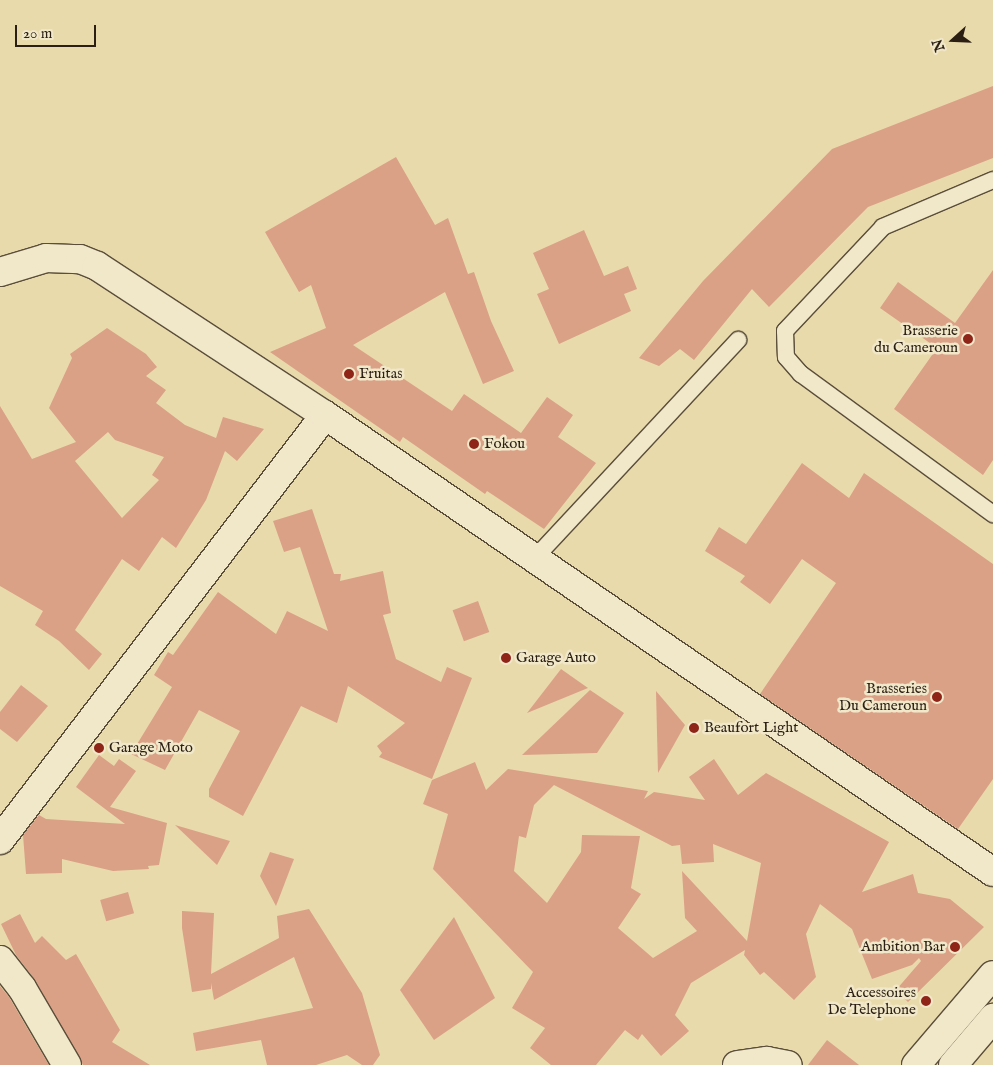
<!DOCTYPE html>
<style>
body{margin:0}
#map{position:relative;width:993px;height:1065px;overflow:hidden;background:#e9daac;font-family:"IM FELL English",serif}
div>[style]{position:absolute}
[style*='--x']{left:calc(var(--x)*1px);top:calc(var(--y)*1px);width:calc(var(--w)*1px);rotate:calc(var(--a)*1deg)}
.building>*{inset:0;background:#daa187;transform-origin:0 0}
.roads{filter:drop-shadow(1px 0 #5a4e3a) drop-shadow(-1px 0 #5a4e3a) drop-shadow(0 1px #5a4e3a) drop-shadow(0 -1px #5a4e3a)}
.lane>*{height:16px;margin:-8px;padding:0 8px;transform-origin:8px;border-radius:8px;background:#f1e7c9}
.street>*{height:28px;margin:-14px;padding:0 14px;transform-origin:14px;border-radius:14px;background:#f1e7c9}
.secondary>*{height:28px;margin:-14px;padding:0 14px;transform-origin:14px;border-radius:14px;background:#f1e7c9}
.dots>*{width:14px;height:14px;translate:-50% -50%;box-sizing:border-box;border:2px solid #f1e7c9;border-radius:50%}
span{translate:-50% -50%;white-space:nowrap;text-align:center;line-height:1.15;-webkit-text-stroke:5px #f1e7c9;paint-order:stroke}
.poi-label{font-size:15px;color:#2b1f14}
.right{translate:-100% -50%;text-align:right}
.left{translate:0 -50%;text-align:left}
.north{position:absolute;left:928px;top:15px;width:50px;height:50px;-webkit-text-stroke:4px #f1e7c9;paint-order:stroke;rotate:250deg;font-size:14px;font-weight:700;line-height:20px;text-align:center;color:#2b1f14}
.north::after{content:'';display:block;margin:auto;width:18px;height:22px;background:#2b1f14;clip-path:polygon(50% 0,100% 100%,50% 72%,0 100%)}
.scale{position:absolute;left:15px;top:25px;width:81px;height:22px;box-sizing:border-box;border:2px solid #2b1f14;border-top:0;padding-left:6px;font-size:15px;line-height:18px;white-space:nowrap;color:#2b1f14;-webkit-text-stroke:4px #f1e7c9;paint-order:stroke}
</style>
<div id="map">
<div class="building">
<i style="clip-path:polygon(993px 86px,993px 158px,868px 207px,769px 307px,752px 289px,694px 360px,680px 349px,659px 366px,639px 358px,703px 281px,832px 149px)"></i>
<i style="clip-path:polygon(396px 157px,435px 225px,448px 218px,468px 274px,474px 272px,491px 321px,514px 371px,483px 384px,445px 292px,353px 345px,452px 411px,464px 394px,521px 433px,547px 397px,573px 415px,558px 437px,596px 463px,544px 529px,487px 491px,485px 494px,403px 437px,400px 442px,270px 352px,326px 328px,311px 285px,299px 292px,265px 232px)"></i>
<i style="clip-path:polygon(584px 230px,604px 276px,628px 266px,637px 289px,624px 294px,631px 311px,559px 344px,537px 294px,549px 289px,533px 253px)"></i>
<i style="clip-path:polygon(993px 270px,993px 460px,983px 475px,894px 409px,937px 348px,880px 308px,898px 282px,955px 323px)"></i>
<i style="clip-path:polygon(evenodd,107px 328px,146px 354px,157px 367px,146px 376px,166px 390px,156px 403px,185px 425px,216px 438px,223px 417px,264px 429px,237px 461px,225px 451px,206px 500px,176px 548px,162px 537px,139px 571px,122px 559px,75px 630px,102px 654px,89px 670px,59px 641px,35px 625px,43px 611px,0 586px,0 406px,32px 459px,76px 442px,49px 408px,72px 358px,70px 354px,107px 328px,108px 432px,115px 440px,164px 457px,152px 475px,159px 480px,122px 518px,75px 461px,108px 432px)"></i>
<i style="clip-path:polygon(802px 463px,849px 498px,864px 473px,993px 564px,993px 779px,958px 829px,760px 694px,836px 583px,802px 559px,770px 604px,740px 582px,745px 576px,705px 551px,719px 527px,746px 544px)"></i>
<i style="clip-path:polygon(312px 509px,334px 574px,341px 574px,340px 581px,383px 571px,391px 613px,383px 615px,396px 659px,441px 682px,447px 667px,472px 678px,432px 779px,379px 757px,382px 753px,377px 746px,405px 723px,348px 686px,337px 723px,301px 706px,243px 816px,209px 797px,209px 789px,240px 731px,199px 710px,165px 770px,131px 754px,172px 687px,154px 675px,168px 652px,173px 655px,218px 592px,276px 634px,287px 611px,328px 631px,300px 547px,284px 552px,273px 521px)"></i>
<i style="left:478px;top:601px;width:33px;height:27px;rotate:70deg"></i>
<i style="clip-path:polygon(561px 669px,588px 688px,527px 713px)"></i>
<i style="clip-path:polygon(21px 685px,48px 706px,17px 742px,0 729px,0 712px)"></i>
<i style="clip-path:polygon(590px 690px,624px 713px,597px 753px,522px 755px)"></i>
<i style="clip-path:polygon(656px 691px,685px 725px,658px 773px)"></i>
<i style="clip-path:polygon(99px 755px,114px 766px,119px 759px,136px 771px,110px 807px,167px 823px,159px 865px,148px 866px,149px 869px,113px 871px,62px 859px,62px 873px,26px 874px,23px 835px,39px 815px,46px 819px,125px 824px,76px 787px)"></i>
<i style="clip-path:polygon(evenodd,714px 759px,738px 795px,766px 773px,889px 842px,862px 892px,913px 874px,918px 893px,950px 899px,984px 927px,908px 1002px,896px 990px,921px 961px,919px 958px,912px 965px,872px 979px,852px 929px,820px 904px,806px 934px,816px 977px,794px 1000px,764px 972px,760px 975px,744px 955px,745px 950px,691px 983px,675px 1015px,689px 1031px,661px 1056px,642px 1034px,638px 1040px,625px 1030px,596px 1065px,551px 1065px,530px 1048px,545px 1028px,512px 1008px,533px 972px,433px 869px,448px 814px,423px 804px,432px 780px,475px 762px,486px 790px,508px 769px,648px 791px,644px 799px,654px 792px,705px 800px,689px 777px,714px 759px,554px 785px,672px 846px,680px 845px,682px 864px,714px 862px,713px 844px,761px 863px,747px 941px,682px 871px,685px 918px,697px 931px,653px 958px,618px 928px,641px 894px,631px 888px,640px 836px,582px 835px,581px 852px,547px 903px,514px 871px,519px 836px,526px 838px,534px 805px,554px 785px)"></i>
<i style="clip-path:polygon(175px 825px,230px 841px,217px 865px)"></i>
<i style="clip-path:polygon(270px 852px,294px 859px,276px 906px,260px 876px)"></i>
<i style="left:128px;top:892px;width:22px;height:29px;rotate:74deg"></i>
<i style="clip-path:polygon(309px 909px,362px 993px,380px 1055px,373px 1065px,362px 1065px,347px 1055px,316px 1065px,267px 1065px,261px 1040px,196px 1051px,193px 1033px,313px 1008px,294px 957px,214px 1000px,211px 983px,211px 989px,192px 992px,182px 928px,182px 911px,214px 913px,211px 974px,279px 938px,277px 916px)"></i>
<i style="clip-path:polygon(20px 914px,35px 943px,42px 936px,66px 960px,76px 954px,120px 1030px,112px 1042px,150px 1065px,83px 1065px,35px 980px,16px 955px,1px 924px)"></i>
<i style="clip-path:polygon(454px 917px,495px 998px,434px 1040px,400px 990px)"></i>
<i style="clip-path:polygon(0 986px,9px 997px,49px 1065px,0 1065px)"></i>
<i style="clip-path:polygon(827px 1040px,859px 1065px,808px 1065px)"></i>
</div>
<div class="roads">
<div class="lane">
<i style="--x:993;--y:180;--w:120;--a:156.9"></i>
<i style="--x:883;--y:227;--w:143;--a:133.3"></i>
<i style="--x:785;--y:331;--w:26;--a:88"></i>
<i style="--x:786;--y:357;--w:23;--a:49"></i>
<i style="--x:801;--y:374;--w:238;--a:36.1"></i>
<i style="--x:533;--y:560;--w:301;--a:-47"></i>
</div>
<div class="street">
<i style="--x:0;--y:840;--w:535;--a:-52.59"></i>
<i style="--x:0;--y:960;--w:36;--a:52"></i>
<i style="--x:22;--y:988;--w:89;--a:59.7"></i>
<i style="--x:737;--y:1065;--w:30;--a:-8"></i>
<i style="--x:767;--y:1061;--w:21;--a:11"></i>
</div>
<div class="secondary">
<i style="--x:0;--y:272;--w:48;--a:-16.9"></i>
<i style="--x:46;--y:258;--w:34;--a:2"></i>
<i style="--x:80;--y:259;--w:18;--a:22"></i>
<i style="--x:97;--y:266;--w:272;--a:33.2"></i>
<i style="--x:325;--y:415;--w:809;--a:34.38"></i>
<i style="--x:916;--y:1065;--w:118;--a:-49.5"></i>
<i style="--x:953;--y:1065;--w:62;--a:-49.6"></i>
</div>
</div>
<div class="dots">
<i style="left:968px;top:339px;background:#8f2418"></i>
<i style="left:349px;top:374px;background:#8f2418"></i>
<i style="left:474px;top:444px;background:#8f2418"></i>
<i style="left:506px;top:658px;background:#8f2418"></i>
<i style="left:937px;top:697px;background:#8f2418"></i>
<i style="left:694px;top:728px;background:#8f2418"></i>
<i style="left:99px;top:748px;background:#8f2418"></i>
<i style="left:955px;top:947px;background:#8f2418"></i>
<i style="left:926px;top:1001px;background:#8f2418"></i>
</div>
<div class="poi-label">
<span class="right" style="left:958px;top:339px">Brasserie<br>du Cameroun</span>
<span class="left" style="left:359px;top:374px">Fruitas</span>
<span class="left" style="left:484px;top:444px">Fokou</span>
<span class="left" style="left:516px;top:658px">Garage Auto</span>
<span class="right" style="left:927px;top:697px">Brasseries<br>Du Cameroun</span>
<span class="left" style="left:704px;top:728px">Beaufort Light</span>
<span class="left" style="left:109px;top:748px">Garage Moto</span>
<span class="right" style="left:945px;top:947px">Ambition Bar</span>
<span class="right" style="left:916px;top:1001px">Accessoires<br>De Telephone</span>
</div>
<div class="north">N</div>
<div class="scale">20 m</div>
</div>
